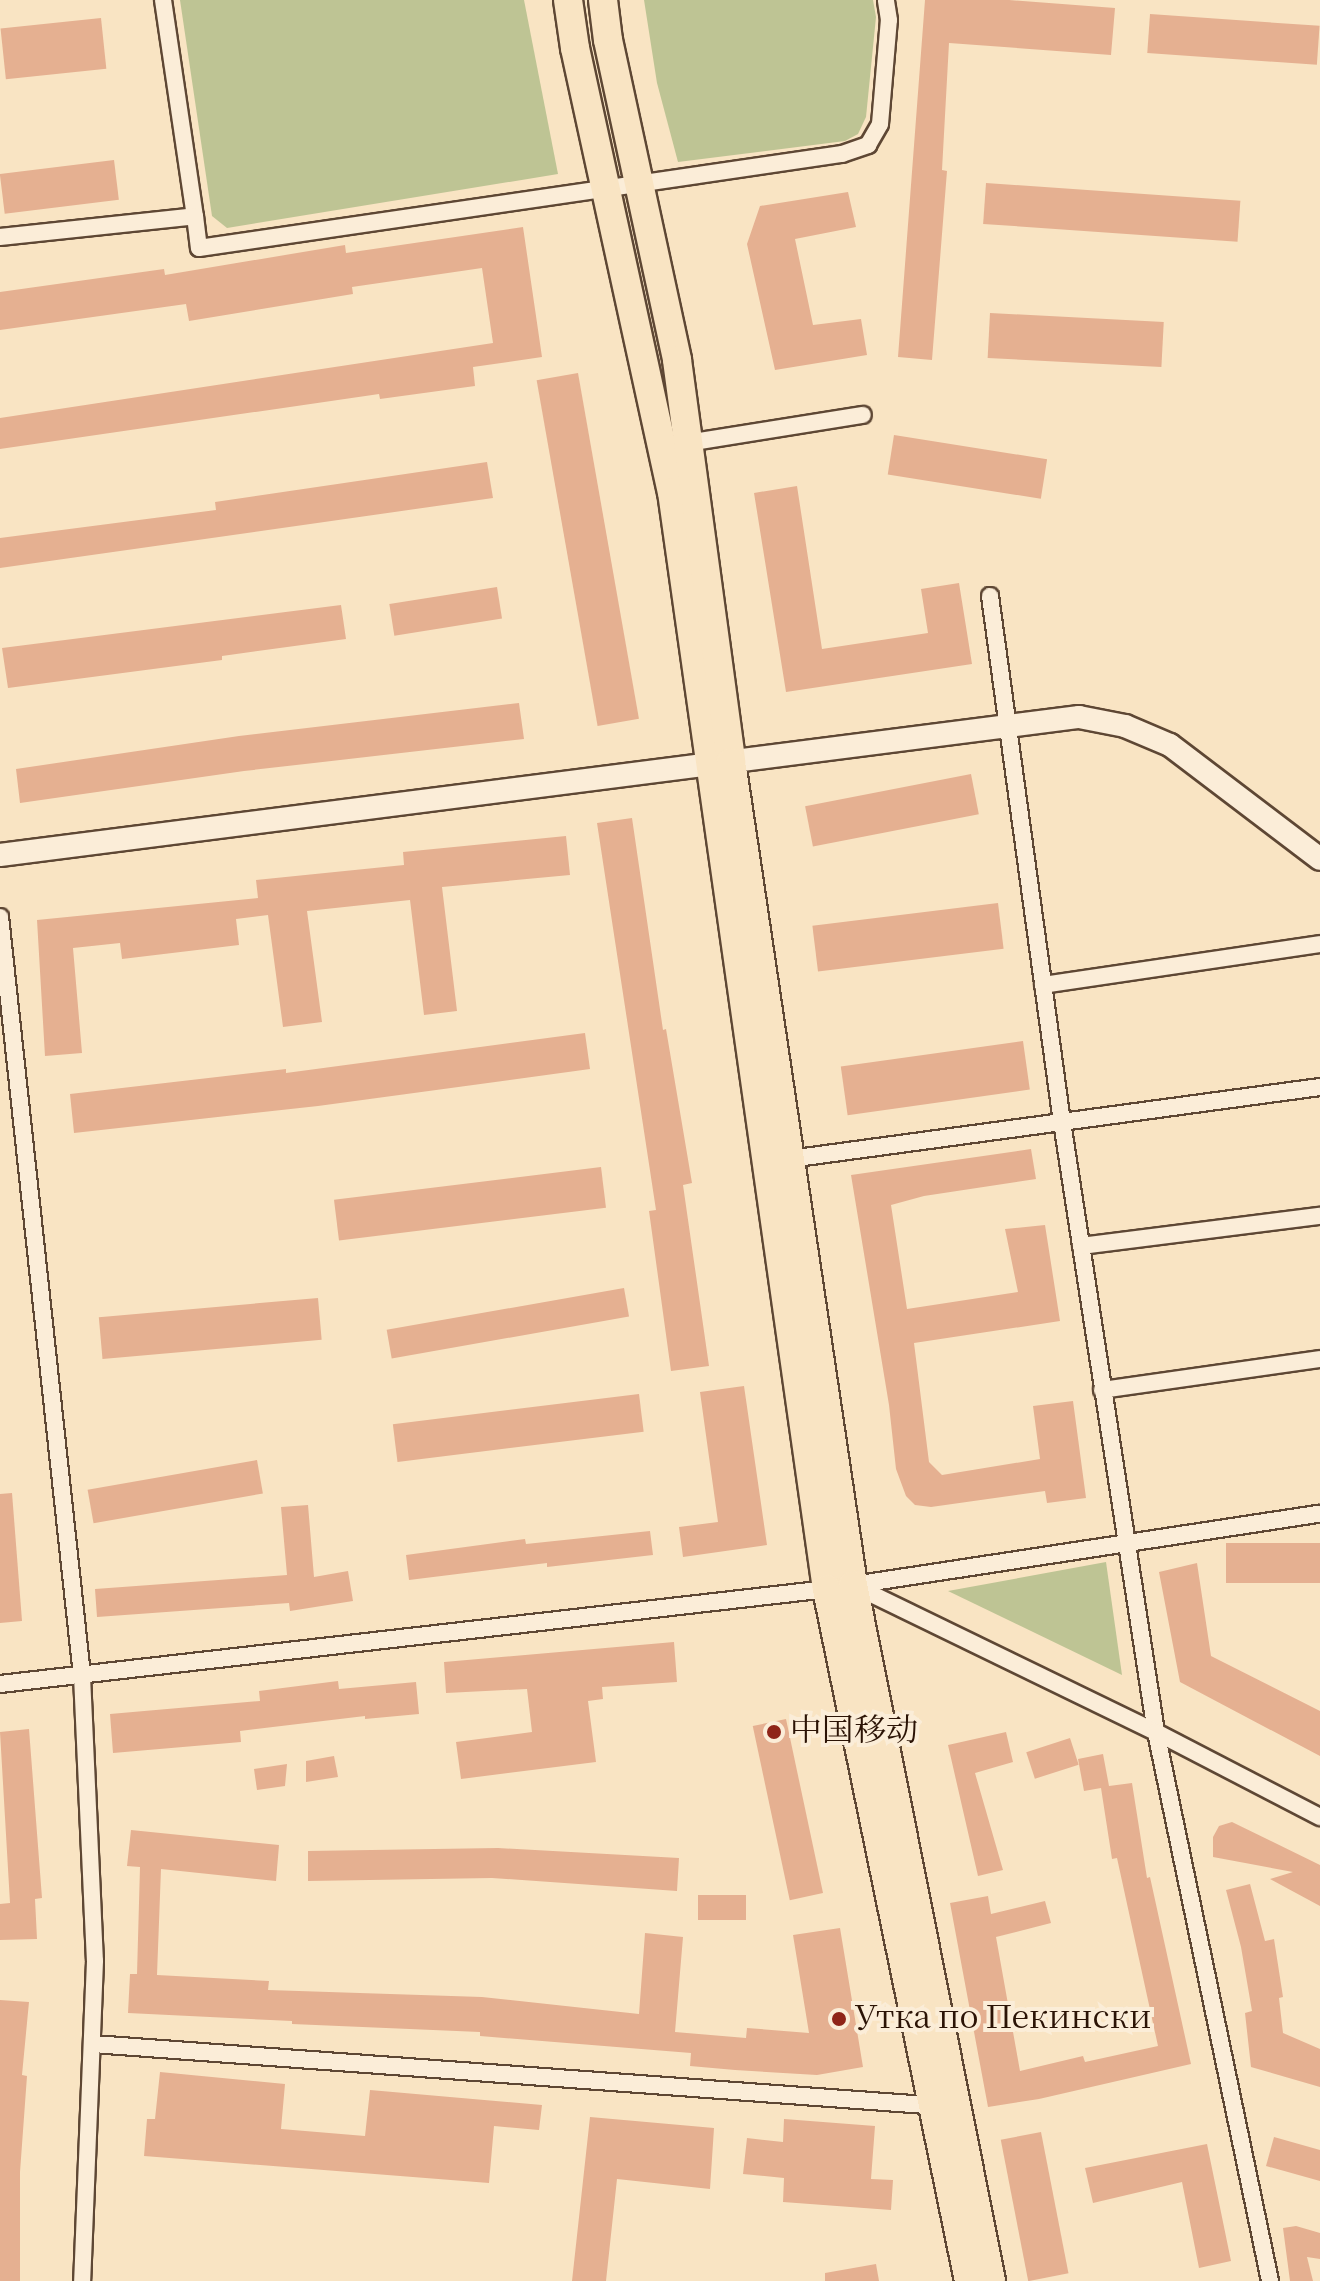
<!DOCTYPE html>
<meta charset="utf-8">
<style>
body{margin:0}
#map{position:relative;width:1320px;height:2281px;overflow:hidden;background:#f9e4c3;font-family:"IM FELL DW Pica","Noto Serif SC",serif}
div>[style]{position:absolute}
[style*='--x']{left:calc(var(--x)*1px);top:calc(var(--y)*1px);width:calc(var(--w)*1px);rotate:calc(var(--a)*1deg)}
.green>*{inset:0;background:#bec494}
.building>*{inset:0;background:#e5b091;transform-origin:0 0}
.roads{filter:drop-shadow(2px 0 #5e4734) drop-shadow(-2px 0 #5e4734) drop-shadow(0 2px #5e4734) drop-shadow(0 -2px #5e4734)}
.street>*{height:16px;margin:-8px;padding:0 8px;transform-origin:8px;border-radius:8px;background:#fbedd8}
.secondary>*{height:22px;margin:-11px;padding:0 11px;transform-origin:11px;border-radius:11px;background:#fbedd8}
.highway>*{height:28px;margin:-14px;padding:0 14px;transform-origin:14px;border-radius:14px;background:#f9e4c3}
.dots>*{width:22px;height:22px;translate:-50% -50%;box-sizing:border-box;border:4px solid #fbedd8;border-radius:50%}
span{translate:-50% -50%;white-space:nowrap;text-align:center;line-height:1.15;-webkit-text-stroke:8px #fbedd8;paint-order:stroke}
.poi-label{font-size:32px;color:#2b1305}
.left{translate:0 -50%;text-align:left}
</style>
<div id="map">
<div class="green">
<i style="clip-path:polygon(180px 0,524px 0,558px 174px,227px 228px,212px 216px)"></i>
<i style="clip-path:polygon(644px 0,873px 0,876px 17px,866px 117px,858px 134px,845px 141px,678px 162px,657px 83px)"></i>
<i style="clip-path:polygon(1106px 1562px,1122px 1675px,948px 1591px)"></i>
</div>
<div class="building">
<i style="clip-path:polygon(925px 0,1009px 0,1115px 8px,1111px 55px,949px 43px,942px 170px,947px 171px,932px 360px,898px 357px)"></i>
<i style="left:1150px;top:14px;width:170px;height:39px;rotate:4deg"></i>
<i style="left:101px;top:18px;width:51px;height:101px;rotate:84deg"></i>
<i style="left:114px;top:160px;width:40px;height:115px;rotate:83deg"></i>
<i style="left:986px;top:183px;width:255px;height:41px;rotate:4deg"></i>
<i style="clip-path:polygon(848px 192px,856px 227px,795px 239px,813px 325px,861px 319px,867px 355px,775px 370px,747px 244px,760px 206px)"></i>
<i style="clip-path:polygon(523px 227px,542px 357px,473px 367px,475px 386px,380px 399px,379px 394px,0 449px,0 418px,493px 343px,482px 268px,352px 287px,353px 294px,189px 321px,186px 304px,0 330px,0 292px,164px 269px,165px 275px,345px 245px,346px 253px)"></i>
<i style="left:990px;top:313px;width:174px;height:45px;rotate:3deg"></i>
<i style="left:578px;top:373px;width:351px;height:42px;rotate:80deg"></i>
<i style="left:894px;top:435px;width:155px;height:40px;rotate:9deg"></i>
<i style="clip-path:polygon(487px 462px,493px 498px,0 568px,0 538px,216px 510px,215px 502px)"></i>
<i style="clip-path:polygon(797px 486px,822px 649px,928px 633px,921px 589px,959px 583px,972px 664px,786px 692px,754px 493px)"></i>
<i style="left:497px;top:587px;width:32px;height:109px;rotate:81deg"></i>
<i style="clip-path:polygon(341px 605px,346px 639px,222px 656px,222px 660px,8px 688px,2px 648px)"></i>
<i style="clip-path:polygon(519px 703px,524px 739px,244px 771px,20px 803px,16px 769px,239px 736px)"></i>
<i style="left:971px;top:774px;width:41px;height:169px;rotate:79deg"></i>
<i style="clip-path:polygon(632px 818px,663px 1030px,666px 1029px,692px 1183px,683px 1185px,709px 1366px,671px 1371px,649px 1211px,656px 1210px,597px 823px)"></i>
<i style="clip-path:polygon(566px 836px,570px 875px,442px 887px,457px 1011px,424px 1015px,410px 900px,307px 911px,322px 1022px,283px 1027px,268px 915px,236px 919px,239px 945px,122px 959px,120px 943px,73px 948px,82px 1053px,45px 1056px,37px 920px,258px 898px,256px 880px,404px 865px,403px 852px)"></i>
<i style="left:998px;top:903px;width:46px;height:187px;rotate:83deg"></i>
<i style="clip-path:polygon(585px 1033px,590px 1069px,318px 1106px,74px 1133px,70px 1094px,286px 1069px,286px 1073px)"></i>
<i style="left:1023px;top:1041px;width:49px;height:184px;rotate:82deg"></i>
<i style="clip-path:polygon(1031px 1149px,1036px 1179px,924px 1196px,891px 1205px,907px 1309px,1018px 1292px,1005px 1229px,1045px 1225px,1060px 1321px,914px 1343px,929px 1462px,942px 1475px,1040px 1459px,1033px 1406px,1073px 1401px,1086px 1498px,1047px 1503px,1045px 1491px,931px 1507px,915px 1505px,906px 1496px,896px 1469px,889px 1405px,851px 1175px)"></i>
<i style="left:601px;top:1167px;width:41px;height:269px;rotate:83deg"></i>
<i style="left:624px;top:1288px;width:29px;height:241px;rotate:80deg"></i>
<i style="left:318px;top:1298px;width:42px;height:220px;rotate:85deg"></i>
<i style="clip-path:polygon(744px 1386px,767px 1545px,683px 1557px,679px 1527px,718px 1522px,700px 1392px)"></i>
<i style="left:639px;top:1394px;width:38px;height:248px;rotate:83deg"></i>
<i style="left:257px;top:1460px;width:34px;height:172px;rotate:80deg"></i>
<i style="clip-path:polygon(12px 1493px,22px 1621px,0 1623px,0 1494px)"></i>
<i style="clip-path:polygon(308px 1505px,314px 1577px,348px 1571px,353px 1601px,290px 1611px,289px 1603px,97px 1617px,95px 1589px,287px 1575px,281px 1507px)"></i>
<i style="clip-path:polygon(650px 1531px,653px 1555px,547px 1567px,547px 1563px,409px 1580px,406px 1555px,525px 1539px,526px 1544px)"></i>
<i style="left:1320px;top:1543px;width:40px;height:94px;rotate:90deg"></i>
<i style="clip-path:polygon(1197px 1563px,1211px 1656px,1320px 1711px,1320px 1756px,1180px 1682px,1159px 1572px)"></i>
<i style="clip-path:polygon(674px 1642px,677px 1682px,602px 1687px,603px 1699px,588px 1701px,596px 1762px,461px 1779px,456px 1742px,532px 1732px,527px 1689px,446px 1693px,444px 1662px)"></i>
<i style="clip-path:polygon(338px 1681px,339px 1689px,416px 1682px,419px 1714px,365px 1719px,365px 1716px,240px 1731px,241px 1742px,113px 1753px,110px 1714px,260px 1701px,259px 1691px)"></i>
<i style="left:786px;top:1719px;width:178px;height:34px;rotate:78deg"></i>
<i style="clip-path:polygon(29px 1729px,42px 1898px,35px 1899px,37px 1939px,0 1940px,0 1904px,10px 1903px,0 1732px)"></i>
<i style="clip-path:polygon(1006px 1732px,1013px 1762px,975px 1773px,1003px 1870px,978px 1876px,948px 1745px)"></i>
<i style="left:1070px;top:1738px;width:28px;height:46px;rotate:72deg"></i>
<i style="clip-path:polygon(1103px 1754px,1109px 1786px,1132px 1783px,1147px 1878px,1150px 1877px,1191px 2064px,1039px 2099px,988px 2107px,950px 1903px,988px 1896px,991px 1914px,1045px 1901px,1051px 1923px,996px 1937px,1020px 2071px,1083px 2056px,1085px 2062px,1158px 2046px,1117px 1858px,1112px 1859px,1101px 1788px,1084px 1791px,1078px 1759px)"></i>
<i style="clip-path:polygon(334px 1756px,338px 1777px,306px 1782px,306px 1761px)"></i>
<i style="clip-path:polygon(287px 1764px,285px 1786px,257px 1790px,254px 1769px)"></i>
<i style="clip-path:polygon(1232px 1822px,1320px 1865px,1320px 1906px,1270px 1879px,1293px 1872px,1213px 1857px,1213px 1837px,1219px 1826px)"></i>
<i style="clip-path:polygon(131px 1830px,279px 1845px,276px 1881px,161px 1869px,157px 1975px,269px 1981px,268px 1990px,482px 1997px,639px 2014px,645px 1933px,683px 1937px,675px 2032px,746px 2038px,747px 2028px,809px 2033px,793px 1935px,840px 1928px,863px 2067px,817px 2075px,735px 2070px,690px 2066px,691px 2053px,480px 2036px,480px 2032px,292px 2024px,292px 2021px,128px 2013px,130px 1974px,137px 1974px,140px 1867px,127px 1866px)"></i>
<i style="clip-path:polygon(498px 1848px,679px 1858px,677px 1891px,492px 1878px,308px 1881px,308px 1851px)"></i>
<i style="clip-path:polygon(1250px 1884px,1265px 1941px,1274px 1939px,1283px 1997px,1279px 1998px,1283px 2033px,1320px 2049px,1320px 2087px,1251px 2067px,1245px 2013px,1252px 2011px,1241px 1947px,1226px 1890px)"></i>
<i style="left:698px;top:1895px;width:48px;height:25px"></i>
<i style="clip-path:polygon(0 2000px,29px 2002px,22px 2075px,27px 2076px,20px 2172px,20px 2281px,0 2281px)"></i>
<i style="clip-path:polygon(160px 2072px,285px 2084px,281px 2129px,365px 2136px,370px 2090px,542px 2105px,539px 2130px,494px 2126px,489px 2183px,144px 2156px,147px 2119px,155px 2119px)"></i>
<i style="clip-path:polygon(590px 2117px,714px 2128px,710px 2189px,617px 2179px,606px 2281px,572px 2281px)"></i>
<i style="clip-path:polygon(784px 2119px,875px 2126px,871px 2179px,893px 2180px,891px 2210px,783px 2202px,784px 2178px,743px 2174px,747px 2138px,783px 2142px)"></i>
<i style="left:1041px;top:2132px;width:144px;height:41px;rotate:79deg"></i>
<i style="clip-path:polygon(1274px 2137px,1320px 2150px,1320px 2181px,1266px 2166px)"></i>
<i style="clip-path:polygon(1207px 2144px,1231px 2261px,1199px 2268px,1182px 2182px,1093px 2203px,1085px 2168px)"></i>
<i style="clip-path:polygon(1296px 2226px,1320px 2233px,1320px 2259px,1307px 2257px,1313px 2281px,1290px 2281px,1283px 2228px)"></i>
<i style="clip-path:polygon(876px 2264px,879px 2281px,825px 2281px,825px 2273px)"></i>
</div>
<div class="roads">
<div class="street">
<i style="--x:163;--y:0;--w:218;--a:81.6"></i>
<i style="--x:0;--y:237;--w:196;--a:-6.1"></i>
<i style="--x:195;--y:216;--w:32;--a:83"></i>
<i style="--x:199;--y:248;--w:650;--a:-8.32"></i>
<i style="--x:842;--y:154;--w:28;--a:-19"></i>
<i style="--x:868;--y:145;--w:24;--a:-60"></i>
<i style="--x:880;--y:124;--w:104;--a:-85.1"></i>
<i style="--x:889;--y:20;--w:20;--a:-99"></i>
<i style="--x:681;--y:444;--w:184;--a:-9.1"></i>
<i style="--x:990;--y:596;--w:531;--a:82.21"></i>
<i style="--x:1062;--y:1122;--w:617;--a:81.24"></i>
<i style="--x:1156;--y:1732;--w:561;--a:78.27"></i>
<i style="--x:0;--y:917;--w:763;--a:83.83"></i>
<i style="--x:82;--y:1676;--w:285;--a:87.4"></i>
<i style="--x:95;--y:1961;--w:320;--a:92.3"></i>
<i style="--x:1043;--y:985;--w:280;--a:-8.4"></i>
<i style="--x:782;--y:1160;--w:543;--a:-7.73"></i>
<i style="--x:1081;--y:1246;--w:241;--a:-7.2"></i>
<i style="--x:1102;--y:1390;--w:220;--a:-8.1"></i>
<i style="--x:853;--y:1585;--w:337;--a:25.9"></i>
<i style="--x:1156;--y:1732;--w:185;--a:27.4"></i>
<i style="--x:0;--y:1684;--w:832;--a:-6.55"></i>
<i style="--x:827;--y:1589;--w:499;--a:-8.7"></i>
<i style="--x:93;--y:2044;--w:849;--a:4.19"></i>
</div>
<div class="secondary">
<i style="--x:0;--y:855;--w:1088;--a:-7.29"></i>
<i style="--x:1079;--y:717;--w:47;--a:11.1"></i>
<i style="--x:1125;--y:726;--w:49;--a:22.9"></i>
<i style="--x:1170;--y:745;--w:188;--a:37.2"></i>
</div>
<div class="highway">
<i style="--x:568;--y:0;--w:49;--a:81.7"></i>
<i style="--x:575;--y:48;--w:454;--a:77.7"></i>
<i style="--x:672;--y:492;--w:1108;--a:81.96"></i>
<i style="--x:827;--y:1589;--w:706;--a:78.4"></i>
<i style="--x:603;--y:0;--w:40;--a:82.9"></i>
<i style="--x:608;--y:40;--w:327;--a:77.8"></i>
<i style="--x:677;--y:360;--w:406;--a:82.3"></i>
<i style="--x:731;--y:762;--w:832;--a:81.57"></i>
<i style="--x:853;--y:1585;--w:710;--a:78.79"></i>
</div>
</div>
<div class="dots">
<i style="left:774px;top:1732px;background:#8f2418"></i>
<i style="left:839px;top:2019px;background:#8f2418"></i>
</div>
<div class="poi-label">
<span class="left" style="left:790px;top:1732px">中国移动</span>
<span class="left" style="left:855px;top:2019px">Утка по Пекински</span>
</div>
</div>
